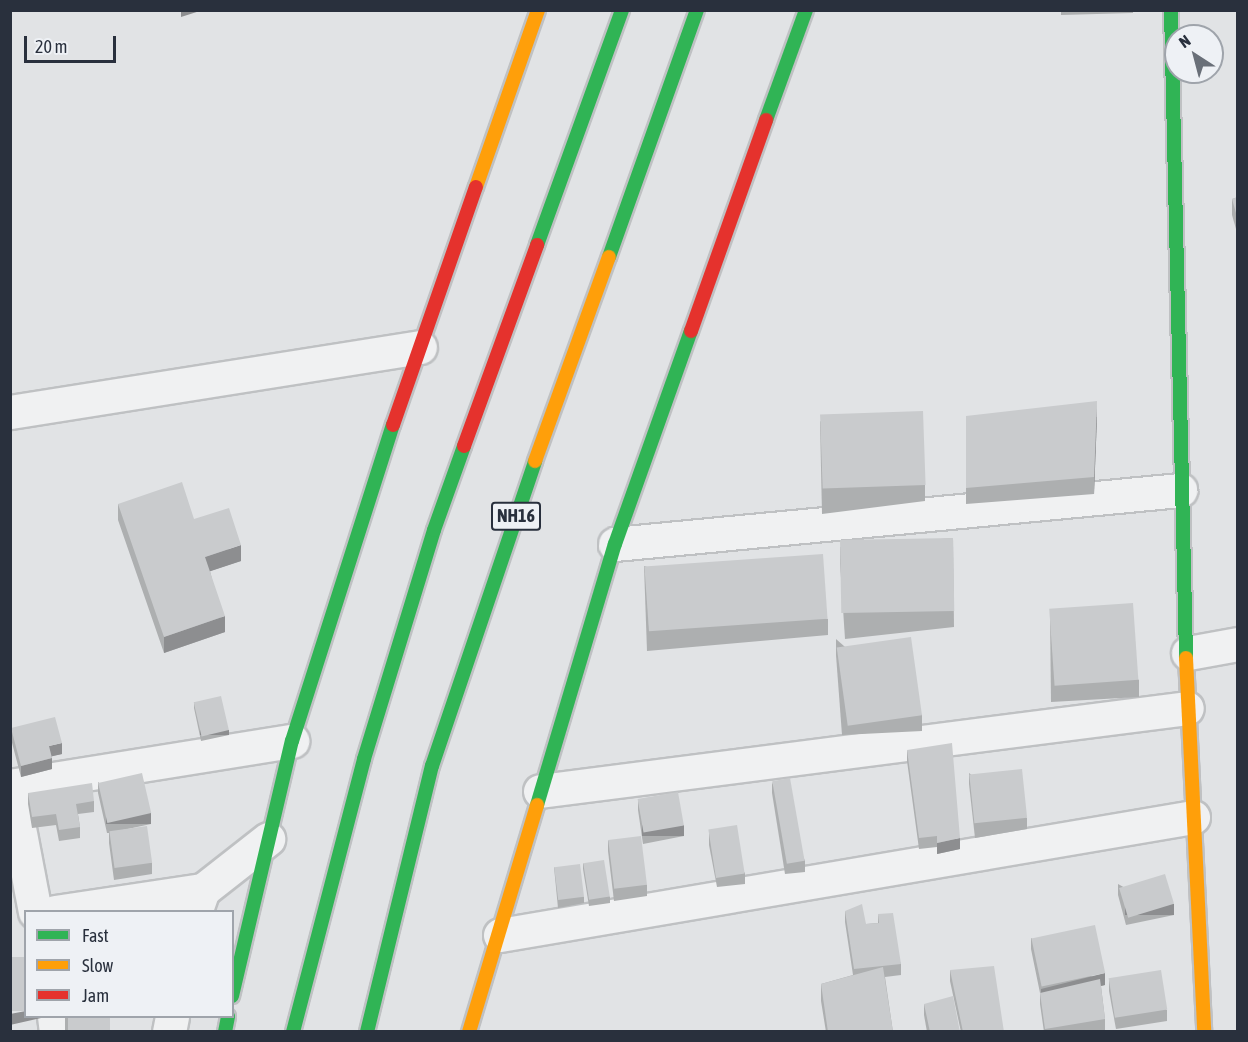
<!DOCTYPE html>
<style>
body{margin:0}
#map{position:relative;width:1248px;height:1042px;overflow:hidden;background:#e1e3e5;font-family:"Asap Condensed",sans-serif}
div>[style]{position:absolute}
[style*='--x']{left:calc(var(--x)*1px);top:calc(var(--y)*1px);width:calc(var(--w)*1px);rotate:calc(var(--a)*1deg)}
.roads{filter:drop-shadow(2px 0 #bfc1c3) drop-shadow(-2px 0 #bfc1c3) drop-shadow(0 2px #bfc1c3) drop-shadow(0 -2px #bfc1c3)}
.street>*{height:33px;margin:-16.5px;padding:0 16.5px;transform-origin:16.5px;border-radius:16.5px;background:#f0f1f2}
.fast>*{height:14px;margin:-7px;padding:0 7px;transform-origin:7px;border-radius:7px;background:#30b455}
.slow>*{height:14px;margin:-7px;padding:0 7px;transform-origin:7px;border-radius:7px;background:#ff9f0a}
.jam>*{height:14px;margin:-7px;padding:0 7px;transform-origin:7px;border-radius:7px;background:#e5322d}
.wall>*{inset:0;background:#adafb0;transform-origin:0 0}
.shaded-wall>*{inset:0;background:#8d8e90;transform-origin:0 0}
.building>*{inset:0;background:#c9cbcd;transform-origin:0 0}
span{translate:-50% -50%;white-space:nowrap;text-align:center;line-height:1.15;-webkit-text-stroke:4.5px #eef1f5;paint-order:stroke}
.shield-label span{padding:2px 4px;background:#eef1f5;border:2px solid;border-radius:4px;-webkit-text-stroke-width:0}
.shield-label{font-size:18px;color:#29303d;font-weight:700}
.frame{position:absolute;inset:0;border:12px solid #29303d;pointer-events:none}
.legend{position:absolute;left:24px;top:910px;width:210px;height:108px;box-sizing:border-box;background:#eef1f5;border:2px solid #9fa4ab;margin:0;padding:8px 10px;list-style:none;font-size:18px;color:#29303d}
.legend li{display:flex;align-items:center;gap:12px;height:30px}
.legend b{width:30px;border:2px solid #9fa4ab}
.north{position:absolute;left:1164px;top:24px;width:60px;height:60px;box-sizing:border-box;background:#eef1f5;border:2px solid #9fa4ab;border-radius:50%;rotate:324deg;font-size:16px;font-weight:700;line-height:24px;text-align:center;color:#29303d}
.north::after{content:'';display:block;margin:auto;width:21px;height:27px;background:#696f78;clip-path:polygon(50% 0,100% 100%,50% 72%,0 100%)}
.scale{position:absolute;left:24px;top:36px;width:92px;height:27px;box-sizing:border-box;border:3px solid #29303d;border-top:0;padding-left:8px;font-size:18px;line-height:21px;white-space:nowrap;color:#29303d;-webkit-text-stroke:4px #eef1f5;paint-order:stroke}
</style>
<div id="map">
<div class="roads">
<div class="street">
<i style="--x:10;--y:412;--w:415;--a:-9"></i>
<i style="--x:615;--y:544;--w:568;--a:-5.46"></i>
<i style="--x:1188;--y:653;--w:51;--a:-10.2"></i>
<i style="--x:10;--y:786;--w:286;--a:-9.1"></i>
<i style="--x:11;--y:786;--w:128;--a:79.2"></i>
<i style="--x:540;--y:791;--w:652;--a:-7.31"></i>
<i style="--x:196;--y:910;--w:21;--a:-71"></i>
<i style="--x:203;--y:890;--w:83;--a:-38.1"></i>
<i style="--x:55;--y:912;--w:150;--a:-8.5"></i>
<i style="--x:500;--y:935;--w:703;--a:-9.66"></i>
<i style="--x:54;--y:1016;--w:16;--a:83"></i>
<i style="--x:169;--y:1032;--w:16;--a:-79"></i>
</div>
<div class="fast">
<i style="--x:1171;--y:10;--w:648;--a:88.67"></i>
<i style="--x:766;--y:120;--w:117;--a:-70"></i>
<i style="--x:537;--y:245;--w:250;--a:-70.1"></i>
<i style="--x:609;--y:257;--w:262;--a:-70.4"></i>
<i style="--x:537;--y:805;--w:272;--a:-73.4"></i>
<i style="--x:615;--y:544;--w:226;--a:-70.4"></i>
<i style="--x:232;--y:996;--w:262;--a:-76.8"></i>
<i style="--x:292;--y:741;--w:332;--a:-72.3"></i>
<i style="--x:225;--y:1032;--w:16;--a:-79"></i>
<i style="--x:293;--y:1032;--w:282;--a:-75.4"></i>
<i style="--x:364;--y:759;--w:239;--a:-73"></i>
<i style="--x:434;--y:530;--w:89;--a:-70.3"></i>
<i style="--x:367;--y:1032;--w:274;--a:-76.3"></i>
<i style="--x:432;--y:766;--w:322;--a:-71.3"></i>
</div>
<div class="slow">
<i style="--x:476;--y:187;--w:188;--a:-70.7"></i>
<i style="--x:535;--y:461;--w:217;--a:-70.1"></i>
<i style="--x:1186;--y:658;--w:374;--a:87.2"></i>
<i style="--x:469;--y:1032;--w:237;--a:-73.3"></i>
</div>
<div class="jam">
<i style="--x:691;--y:331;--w:224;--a:-70.4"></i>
<i style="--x:393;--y:425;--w:252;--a:-70.8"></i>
<i style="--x:464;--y:446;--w:214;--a:-70"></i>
</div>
</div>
<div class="wall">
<i style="clip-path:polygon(1061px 10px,1133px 10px,1133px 13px,1061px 15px)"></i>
<i style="clip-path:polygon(1238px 197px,1238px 236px,1232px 215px,1232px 199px)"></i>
<i style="clip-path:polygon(966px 416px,1097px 417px,1094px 494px,966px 504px)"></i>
<i style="clip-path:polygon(820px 421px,925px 485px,925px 501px,822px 514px)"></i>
<i style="clip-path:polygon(118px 504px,194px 519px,241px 561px,210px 571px,225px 632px,164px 653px,118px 520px)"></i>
<i style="clip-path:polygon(953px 538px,954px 627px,845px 639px,840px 563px,840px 547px)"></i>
<i style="clip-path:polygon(644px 566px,828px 619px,828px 635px,647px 651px)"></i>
<i style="clip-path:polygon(1050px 614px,1139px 680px,1139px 697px,1051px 702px)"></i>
<i style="clip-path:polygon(836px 639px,922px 715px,922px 731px,842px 735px,836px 655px)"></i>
<i style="clip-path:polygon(194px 702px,229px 735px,201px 741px,194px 708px)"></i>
<i style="clip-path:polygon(11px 728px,62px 754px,52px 756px,52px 769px,21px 777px,11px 739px)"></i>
<i style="clip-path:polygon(907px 750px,960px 849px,937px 854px,937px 847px,919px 849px,907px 761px)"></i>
<i style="clip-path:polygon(969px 773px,1027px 818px,1027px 829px,975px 838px,969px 784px)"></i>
<i style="clip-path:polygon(98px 782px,151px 824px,123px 830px,152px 863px,152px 874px,114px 880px,109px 843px,109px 833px,107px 833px,98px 793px)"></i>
<i style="clip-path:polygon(772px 782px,805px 861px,805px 872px,785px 874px,772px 793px)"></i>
<i style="clip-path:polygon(28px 793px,94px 801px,94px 812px,78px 814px,80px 827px,80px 838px,59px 841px,56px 825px,32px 828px,28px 804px)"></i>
<i style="clip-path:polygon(638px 799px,684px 836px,643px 844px,638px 810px)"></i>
<i style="clip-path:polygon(709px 833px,745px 873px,745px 884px,717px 887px,709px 845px)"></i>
<i style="clip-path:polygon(608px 840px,647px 885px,647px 896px,614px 901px,608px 851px)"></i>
<i style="clip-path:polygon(583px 863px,610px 897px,610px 903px,589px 906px,583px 869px)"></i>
<i style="clip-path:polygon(554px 867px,584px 897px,584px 903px,558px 908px)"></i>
<i style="clip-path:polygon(1118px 884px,1174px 915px,1126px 925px,1118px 895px)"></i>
<i style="clip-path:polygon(845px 911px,866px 924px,878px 923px,878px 914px,901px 964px,901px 975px,885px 977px,893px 1032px,826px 1032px,821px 1001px,821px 984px,853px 975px,845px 922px)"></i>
<i style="clip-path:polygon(1031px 938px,1105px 985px,1101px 986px,1105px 1019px,1105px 1030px,1096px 1032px,1044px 1032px,1040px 1004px,1040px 993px,1031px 949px)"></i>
<i style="clip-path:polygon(950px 970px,1004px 1032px,961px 1032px,950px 981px)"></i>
<i style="clip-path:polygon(1109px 979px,1167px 1010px,1167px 1021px,1116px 1029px,1109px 991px)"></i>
<i style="clip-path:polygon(924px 1004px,960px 1032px,927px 1032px,924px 1015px)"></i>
<i style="left:65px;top:1017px;width:45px;height:15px"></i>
</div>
<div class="shaded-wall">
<i style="clip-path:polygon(181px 10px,203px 10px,181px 17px)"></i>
<i style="clip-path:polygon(1097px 401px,1097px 417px,1094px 494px,1094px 477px)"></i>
<i style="clip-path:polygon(241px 545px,241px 561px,205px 573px,205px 557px)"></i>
<i style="clip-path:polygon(225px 616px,225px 632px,164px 653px,164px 637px)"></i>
<i style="left:229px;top:730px;width:5px;height:29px;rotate:90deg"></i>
<i style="clip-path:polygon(62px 743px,62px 754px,49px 757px,49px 746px)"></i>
<i style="clip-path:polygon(52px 758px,52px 769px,21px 777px,21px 766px)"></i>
<i style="left:151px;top:813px;width:11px;height:45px;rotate:90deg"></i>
<i style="left:684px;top:825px;width:11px;height:42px;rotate:90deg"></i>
<i style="clip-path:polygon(960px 838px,960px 849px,937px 854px,937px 843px)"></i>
<i style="left:1174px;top:904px;width:11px;height:49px;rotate:90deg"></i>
<i style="clip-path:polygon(1105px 973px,1105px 985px,1041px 1000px,1041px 989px)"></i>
<i style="clip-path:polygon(26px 1011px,26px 1017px,41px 1017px,41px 1018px,10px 1025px,10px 1014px)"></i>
</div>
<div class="building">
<i style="clip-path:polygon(1238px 197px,1238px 220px,1232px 199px)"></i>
<i style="clip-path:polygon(1097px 401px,1094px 477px,966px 488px,966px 416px)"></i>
<i style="left:923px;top:411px;width:74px;height:103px;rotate:88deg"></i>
<i style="clip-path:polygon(182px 482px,194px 519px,229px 508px,241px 545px,205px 557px,225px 616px,164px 637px,118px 504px)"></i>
<i style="left:953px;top:538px;width:73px;height:113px;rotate:89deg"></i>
<i style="left:823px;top:554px;width:65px;height:179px;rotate:86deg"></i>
<i style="left:1133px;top:603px;width:77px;height:84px;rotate:86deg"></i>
<i style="left:911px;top:637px;width:79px;height:75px;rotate:82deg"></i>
<i style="left:221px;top:696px;width:35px;height:28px;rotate:77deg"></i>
<i style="clip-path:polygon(55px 717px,62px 743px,49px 746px,52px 758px,21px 766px,11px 728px)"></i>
<i style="clip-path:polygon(952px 743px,960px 838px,937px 843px,937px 836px,919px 838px,907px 750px)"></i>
<i style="left:1022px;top:769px;width:49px;height:53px;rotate:84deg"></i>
<i style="left:142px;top:773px;width:41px;height:45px;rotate:77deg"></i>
<i style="left:790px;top:778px;width:84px;height:18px;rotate:80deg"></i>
<i style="clip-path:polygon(92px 783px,94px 801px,76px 804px,80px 827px,59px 830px,56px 814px,32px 817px,28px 793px)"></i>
<i style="left:678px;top:792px;width:34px;height:41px;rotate:80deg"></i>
<i style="left:737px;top:825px;width:49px;height:29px;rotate:81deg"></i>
<i style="left:147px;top:826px;width:37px;height:38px;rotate:82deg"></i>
<i style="left:641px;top:836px;width:49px;height:33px;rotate:83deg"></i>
<i style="left:604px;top:860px;width:37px;height:21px;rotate:81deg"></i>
<i style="left:580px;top:864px;width:33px;height:26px;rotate:83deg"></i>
<i style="left:1165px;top:874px;width:31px;height:48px;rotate:73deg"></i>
<i style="clip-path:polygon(862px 904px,866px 924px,879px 923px,878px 914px,893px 913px,901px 964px,854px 969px,845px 911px)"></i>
<i style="left:1095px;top:925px;width:49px;height:65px;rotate:78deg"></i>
<i style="left:26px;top:957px;width:54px;height:16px;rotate:90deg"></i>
<i style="clip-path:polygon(994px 966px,1004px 1032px,963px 1032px,950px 970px)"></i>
<i style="clip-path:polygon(883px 967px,893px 1032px,828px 1032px,821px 984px)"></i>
<i style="left:1161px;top:970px;width:40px;height:53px;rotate:81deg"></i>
<i style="clip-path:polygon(1100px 979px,1105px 1019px,1045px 1029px,1040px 993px)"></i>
<i style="clip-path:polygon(953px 996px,960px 1032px,930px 1032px,924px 1004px)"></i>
<i style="left:68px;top:1017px;width:42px;height:15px"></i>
</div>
<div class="shield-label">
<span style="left:516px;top:516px">NH16</span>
</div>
<div class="frame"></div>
<ul class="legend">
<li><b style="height:8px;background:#30b455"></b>Fast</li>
<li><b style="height:8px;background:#ff9f0a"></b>Slow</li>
<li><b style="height:8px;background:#e5322d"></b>Jam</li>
</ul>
<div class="north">N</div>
<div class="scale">20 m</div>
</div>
